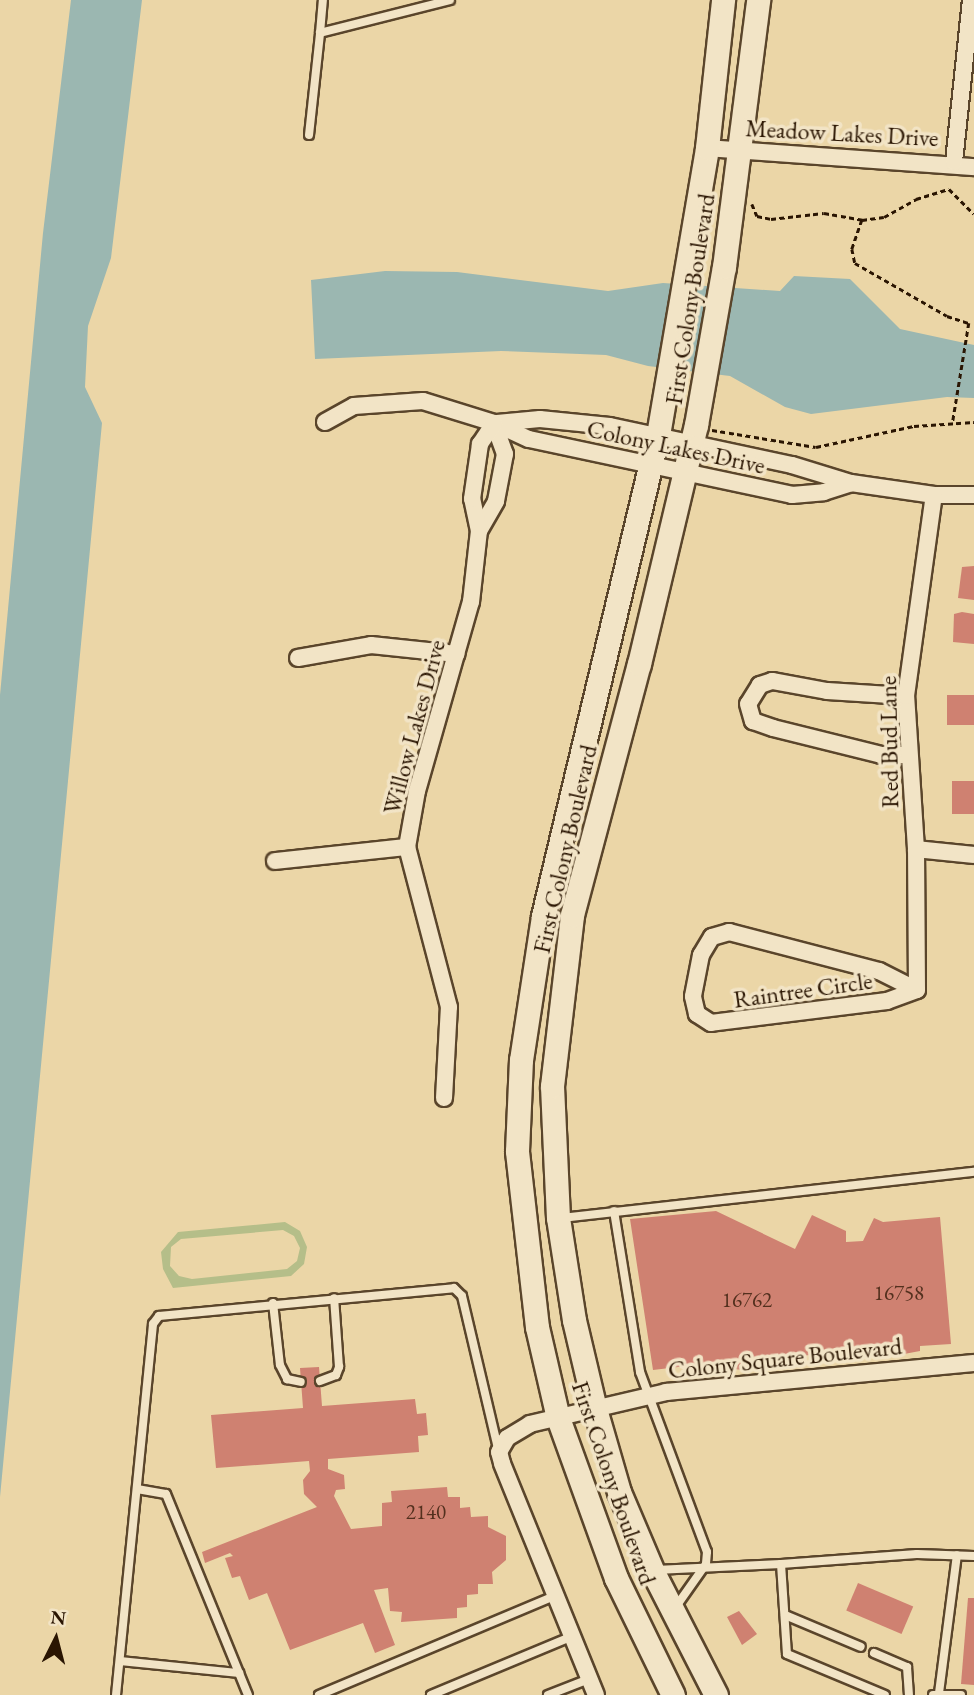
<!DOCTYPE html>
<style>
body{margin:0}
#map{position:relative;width:974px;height:1695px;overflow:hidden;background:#ebd6a7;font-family:"EB Garamond",serif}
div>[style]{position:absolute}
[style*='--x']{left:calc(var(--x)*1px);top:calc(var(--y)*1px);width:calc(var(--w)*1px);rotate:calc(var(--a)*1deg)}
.green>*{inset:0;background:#b5be89}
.water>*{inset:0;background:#9bb7b1}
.building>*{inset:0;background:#cf8171;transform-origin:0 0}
.path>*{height:2.5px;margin-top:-1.25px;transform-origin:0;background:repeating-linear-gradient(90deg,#2a1502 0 5px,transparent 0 8.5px)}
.roads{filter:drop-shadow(2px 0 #5a452b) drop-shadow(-2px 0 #5a452b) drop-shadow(0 2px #5a452b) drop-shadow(0 -2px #5a452b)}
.service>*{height:8px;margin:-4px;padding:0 4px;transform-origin:4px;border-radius:4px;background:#f2e4c6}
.minor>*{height:16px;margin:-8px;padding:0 8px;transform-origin:8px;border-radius:8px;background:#f2e4c6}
.secondary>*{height:23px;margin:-11.5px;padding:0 11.5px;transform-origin:11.5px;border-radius:11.5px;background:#f2e4c6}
span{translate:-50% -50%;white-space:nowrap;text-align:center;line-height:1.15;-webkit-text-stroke:7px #f2e4c6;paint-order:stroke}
.number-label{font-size:21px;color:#53301e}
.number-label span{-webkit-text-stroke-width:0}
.street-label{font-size:24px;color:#2a1502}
.north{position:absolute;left:21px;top:1604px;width:70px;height:70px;-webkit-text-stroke:5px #f2e4c6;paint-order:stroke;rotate:6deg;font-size:19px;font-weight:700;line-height:28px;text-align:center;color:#2a1502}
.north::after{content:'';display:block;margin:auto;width:24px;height:32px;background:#2a1502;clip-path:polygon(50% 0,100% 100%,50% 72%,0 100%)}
</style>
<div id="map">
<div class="green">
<i style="clip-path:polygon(evenodd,285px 1222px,300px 1231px,307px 1247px,304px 1264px,291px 1276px,173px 1288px,163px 1269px,161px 1252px,178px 1232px,285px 1222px,283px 1230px,294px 1236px,300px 1248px,297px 1261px,287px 1269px,192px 1279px,179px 1276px,170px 1266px,171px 1247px,181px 1239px,283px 1230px)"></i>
</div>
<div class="water">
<i style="clip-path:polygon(71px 0,142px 0,111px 258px,88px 326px,85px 387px,102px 423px,0 1497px,0 695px,43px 233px)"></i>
<i style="clip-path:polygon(385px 271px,457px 272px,608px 291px,663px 283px,780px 291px,794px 276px,850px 279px,900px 329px,974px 345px,974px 398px,947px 397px,811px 414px,785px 407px,730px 376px,648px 366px,606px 355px,501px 351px,315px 359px,311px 280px)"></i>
</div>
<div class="building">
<i style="clip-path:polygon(974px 566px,974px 600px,958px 598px,962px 567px)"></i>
<i style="clip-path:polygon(962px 612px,974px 614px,974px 644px,953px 642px,954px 614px)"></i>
<i style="left:974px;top:695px;width:30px;height:27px;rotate:90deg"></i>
<i style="left:974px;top:781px;width:33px;height:22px;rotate:90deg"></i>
<i style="clip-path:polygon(716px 1211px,795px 1249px,812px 1215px,846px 1231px,846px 1242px,863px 1241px,874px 1218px,883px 1222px,940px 1217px,951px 1344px,920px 1346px,920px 1351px,904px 1354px,885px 1349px,761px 1359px,761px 1365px,742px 1370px,721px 1367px,720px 1362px,653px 1370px,630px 1219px)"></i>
<i style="clip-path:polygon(319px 1367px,322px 1406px,415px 1399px,417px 1414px,426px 1413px,428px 1435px,418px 1436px,419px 1452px,328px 1459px,328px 1469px,344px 1475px,345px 1489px,336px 1490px,334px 1496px,351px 1529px,382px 1526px,382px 1503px,392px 1502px,391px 1491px,447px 1487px,448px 1497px,460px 1497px,460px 1508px,470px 1507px,471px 1517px,488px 1516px,488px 1527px,506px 1536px,506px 1560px,492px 1572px,493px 1584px,478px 1584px,478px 1594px,467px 1595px,467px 1607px,457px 1608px,457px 1618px,401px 1622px,402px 1612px,390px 1611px,388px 1588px,374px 1590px,395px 1645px,375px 1653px,363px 1623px,290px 1650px,267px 1593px,249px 1600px,240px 1576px,232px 1578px,225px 1558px,233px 1556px,230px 1553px,205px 1563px,202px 1552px,317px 1507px,304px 1494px,303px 1480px,310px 1471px,309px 1461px,216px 1468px,211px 1415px,303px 1408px,300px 1368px)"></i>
<i style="left:858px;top:1583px;width:60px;height:30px;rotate:23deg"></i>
<i style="clip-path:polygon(968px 1598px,974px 1598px,974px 1685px,961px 1684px)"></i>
<i style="clip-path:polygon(739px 1611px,757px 1634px,742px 1645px,727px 1617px)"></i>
</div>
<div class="path">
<i style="--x:752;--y:204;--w:13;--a:67"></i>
<i style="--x:757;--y:216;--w:14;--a:12"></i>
<i style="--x:771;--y:219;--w:53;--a:-6.5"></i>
<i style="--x:824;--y:213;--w:39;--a:10"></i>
<i style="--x:862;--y:220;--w:22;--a:-8"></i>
<i style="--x:884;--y:217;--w:37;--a:-29"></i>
<i style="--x:916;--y:199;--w:34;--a:-17"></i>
<i style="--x:949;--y:189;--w:35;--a:45"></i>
<i style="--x:862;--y:220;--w:31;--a:109"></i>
<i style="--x:852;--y:249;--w:14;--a:78"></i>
<i style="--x:855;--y:263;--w:106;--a:29.9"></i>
<i style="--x:947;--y:316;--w:23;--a:18"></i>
<i style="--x:969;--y:323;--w:99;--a:99.3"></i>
<i style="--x:712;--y:430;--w:105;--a:9.3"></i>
<i style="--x:816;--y:447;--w:100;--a:-12.1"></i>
<i style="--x:914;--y:426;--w:60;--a:-3.8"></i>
</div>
<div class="roads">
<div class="service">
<i style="--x:320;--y:33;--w:33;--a:-85"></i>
<i style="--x:309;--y:135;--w:103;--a:-83.8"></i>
<i style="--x:320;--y:33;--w:134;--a:-14.2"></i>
<i style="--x:614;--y:1211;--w:163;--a:80.8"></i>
<i style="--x:640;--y:1372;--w:192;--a:69.6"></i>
<i style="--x:707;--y:1552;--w:12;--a:95"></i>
<i style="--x:706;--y:1564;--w:54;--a:125.2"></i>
<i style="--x:561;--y:1218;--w:416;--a:-6.4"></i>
<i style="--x:273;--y:1303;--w:62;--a:83.6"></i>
<i style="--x:280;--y:1365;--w:16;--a:63"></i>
<i style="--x:287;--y:1379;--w:14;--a:12"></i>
<i style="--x:320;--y:1381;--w:17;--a:-21"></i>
<i style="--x:336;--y:1375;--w:9;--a:-69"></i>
<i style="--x:339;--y:1367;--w:69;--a:-94.1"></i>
<i style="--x:137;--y:1489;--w:29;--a:10"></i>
<i style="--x:166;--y:1494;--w:217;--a:67.8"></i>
<i style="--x:781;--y:1564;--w:136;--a:-4.2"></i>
<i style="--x:917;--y:1554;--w:57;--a:2"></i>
<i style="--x:656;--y:1570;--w:125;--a:-2.7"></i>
<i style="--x:781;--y:1564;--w:90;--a:86.2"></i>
<i style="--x:787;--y:1654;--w:106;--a:22.7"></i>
<i style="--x:785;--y:1615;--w:82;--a:22.8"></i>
<i style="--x:874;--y:1653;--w:36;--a:23"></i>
<i style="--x:907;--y:1667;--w:28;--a:86"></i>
<i style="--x:120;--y:1661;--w:120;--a:5.8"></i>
<i style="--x:939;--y:1693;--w:139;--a:-82.6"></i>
<i style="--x:116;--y:1695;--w:373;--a:-84.3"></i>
<i style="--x:153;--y:1324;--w:10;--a:-53"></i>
<i style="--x:159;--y:1316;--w:296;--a:-5.4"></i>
<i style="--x:454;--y:1288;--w:11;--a:45"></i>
<i style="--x:462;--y:1296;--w:156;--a:76.7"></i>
<i style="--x:319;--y:1695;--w:255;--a:-22.8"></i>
<i style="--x:431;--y:1695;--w:151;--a:-22.6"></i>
<i style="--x:548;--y:1695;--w:44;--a:-21.3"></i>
<i style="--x:933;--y:1695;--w:28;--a:0"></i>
</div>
<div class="minor">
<i style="--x:707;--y:148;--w:268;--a:4.1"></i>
<i style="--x:954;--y:162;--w:163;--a:-84"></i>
<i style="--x:325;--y:422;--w:33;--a:-29"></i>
<i style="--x:354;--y:406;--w:69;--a:-4.1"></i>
<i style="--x:423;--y:401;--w:74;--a:17.2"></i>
<i style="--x:494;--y:423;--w:38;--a:25"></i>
<i style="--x:529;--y:439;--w:269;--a:12"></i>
<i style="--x:792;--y:495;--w:32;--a:-5"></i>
<i style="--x:824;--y:492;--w:28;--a:-18"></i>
<i style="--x:497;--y:423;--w:43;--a:-5.3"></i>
<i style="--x:540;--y:419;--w:70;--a:5.7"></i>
<i style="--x:610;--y:426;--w:186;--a:12.1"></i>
<i style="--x:792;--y:465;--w:62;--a:17"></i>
<i style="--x:851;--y:483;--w:84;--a:8.2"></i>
<i style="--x:934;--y:495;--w:40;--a:0"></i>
<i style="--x:479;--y:531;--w:34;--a:-60"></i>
<i style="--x:496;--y:501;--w:48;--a:-79.2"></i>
<i style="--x:505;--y:454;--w:33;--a:-110"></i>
<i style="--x:298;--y:658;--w:74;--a:-10.1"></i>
<i style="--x:371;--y:645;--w:86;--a:6"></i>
<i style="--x:906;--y:696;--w:79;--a:-176.4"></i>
<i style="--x:827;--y:691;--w:56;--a:-169.7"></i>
<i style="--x:772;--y:681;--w:13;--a:162"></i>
<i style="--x:760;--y:685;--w:22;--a:122"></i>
<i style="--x:748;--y:704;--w:18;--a:74"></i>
<i style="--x:753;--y:721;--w:21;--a:19"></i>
<i style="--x:773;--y:728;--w:111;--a:14"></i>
<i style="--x:881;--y:755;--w:27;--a:0"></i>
<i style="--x:916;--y:849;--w:58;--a:5.9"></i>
<i style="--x:275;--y:861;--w:133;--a:-6.1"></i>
<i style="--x:729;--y:932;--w:155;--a:14.6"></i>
<i style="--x:879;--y:971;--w:42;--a:26.6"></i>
<i style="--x:917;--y:990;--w:32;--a:160"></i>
<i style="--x:887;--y:1001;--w:177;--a:172.9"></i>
<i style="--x:711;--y:1023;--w:17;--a:-147"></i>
<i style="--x:697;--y:1014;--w:18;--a:-103"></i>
<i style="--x:693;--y:996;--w:42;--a:-79"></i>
<i style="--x:701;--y:955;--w:21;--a:-59"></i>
<i style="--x:712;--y:937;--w:18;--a:-16"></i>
<i style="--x:917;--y:990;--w:141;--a:-90.4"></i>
<i style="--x:916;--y:849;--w:153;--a:-93.7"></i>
<i style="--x:906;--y:696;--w:203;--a:-82.1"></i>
<i style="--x:444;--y:1098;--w:91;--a:-86.9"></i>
<i style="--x:449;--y:1007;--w:165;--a:-104.7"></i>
<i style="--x:407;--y:847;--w:57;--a:-79.9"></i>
<i style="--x:417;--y:791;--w:197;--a:-74.1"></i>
<i style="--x:471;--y:602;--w:71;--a:-83.6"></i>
<i style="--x:479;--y:531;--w:33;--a:-102"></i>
<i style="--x:472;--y:499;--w:56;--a:-81.7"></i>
<i style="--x:480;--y:444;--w:25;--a:-56"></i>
<i style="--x:596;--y:1695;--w:250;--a:-112.1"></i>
<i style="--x:502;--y:1463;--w:11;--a:-105"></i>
<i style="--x:499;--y:1452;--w:16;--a:-60"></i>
<i style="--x:507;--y:1438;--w:27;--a:-31"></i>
<i style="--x:530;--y:1424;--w:140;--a:-13.2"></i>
<i style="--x:666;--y:1392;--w:309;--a:-5.4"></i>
</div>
<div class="secondary">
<i style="--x:673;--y:1695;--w:130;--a:-116"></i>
<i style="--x:616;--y:1578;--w:170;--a:-109.9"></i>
<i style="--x:558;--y:1418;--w:93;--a:-103"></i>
<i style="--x:537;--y:1327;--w:177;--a:-96.5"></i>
<i style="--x:517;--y:1151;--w:91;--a:-87.5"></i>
<i style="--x:521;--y:1060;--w:146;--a:-81.3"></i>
<i style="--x:543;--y:916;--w:495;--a:-76.6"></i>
<i style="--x:658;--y:435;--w:291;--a:-80.3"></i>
<i style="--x:707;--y:148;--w:149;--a:-83.8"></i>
<i style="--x:716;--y:1695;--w:138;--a:-117.1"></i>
<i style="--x:653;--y:1572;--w:87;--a:-113"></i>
<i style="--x:619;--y:1492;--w:86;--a:-106.1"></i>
<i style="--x:595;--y:1409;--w:91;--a:-103.3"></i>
<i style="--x:574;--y:1320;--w:103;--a:-98.9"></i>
<i style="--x:558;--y:1218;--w:132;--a:-92.6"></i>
<i style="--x:552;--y:1086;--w:172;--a:-83.3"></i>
<i style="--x:572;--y:915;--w:260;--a:-75.1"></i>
<i style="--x:639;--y:664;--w:246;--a:-76.6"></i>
<i style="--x:696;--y:425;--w:160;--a:-80"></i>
<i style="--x:724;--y:267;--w:269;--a:-82.7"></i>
</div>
</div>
<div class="number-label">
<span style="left:899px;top:1293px">16758</span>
<span style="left:747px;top:1300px">16762</span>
<span style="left:426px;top:1512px">2140</span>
</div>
<div class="street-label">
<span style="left:842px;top:133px;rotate:3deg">Meadow Lakes Drive</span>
<span style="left:690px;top:299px;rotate:-81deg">First Colony Boulevard</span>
<span style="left:676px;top:447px;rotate:12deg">Colony Lakes Drive</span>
<span style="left:414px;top:727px;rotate:-75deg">Willow Lakes Drive</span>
<span style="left:889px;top:742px;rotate:-91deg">Red Bud Lane</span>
<span style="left:565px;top:849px;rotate:-77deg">First Colony Boulevard</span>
<span style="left:803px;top:990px;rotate:-8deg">Raintree Circle</span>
<span style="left:785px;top:1358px;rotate:-6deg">Colony Square Boulevard</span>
<span style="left:614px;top:1483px;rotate:71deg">First Colony Boulevard</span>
</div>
<div class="north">N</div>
</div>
